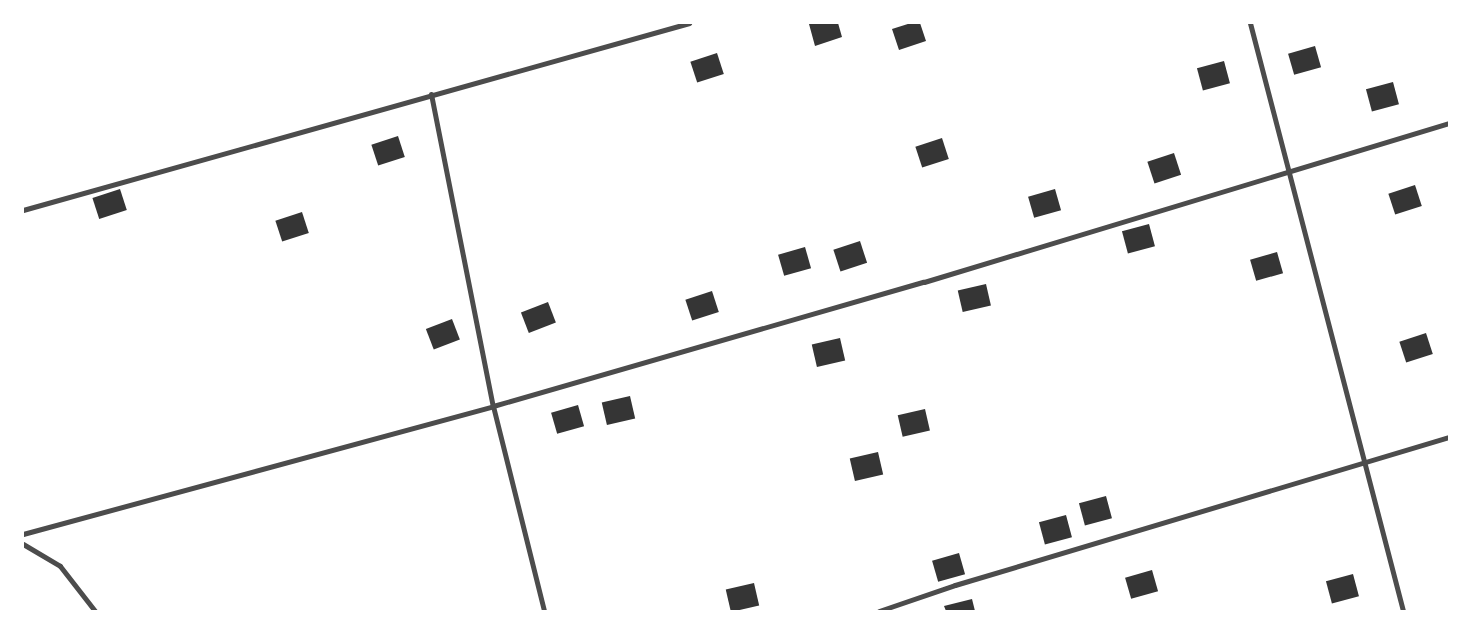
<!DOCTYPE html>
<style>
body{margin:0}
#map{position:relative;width:1472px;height:634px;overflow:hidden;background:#fff;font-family:Merriweather,serif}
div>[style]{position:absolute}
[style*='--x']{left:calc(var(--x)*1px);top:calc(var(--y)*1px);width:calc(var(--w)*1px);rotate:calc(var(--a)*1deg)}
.building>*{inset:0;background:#353535;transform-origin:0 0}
.service>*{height:5px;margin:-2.5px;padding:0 2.5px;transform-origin:2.5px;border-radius:2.5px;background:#4c4c4c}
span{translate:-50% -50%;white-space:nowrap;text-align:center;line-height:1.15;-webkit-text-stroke:7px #fff;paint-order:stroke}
.frame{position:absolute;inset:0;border:24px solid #fff;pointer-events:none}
</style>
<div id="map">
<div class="building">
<i style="clip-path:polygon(814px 23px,838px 23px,842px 37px,815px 46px,809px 24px)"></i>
<i style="clip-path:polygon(911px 23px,920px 23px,926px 41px,899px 50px,892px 29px)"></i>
<i style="left:1315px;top:46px;width:22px;height:28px;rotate:74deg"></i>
<i style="left:717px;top:53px;width:22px;height:28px;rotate:72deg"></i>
<i style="left:1224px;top:61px;width:23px;height:28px;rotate:75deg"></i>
<i style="left:1393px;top:82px;width:23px;height:28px;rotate:75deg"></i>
<i style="left:398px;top:136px;width:22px;height:28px;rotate:72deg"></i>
<i style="left:942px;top:138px;width:22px;height:28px;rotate:72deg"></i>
<i style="left:1174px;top:153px;width:23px;height:28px;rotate:72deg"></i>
<i style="left:1415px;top:185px;width:22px;height:28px;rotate:72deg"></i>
<i style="left:120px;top:189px;width:22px;height:29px;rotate:72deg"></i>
<i style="left:1055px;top:189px;width:22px;height:28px;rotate:74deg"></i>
<i style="left:302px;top:212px;width:22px;height:28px;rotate:72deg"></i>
<i style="left:1149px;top:224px;width:23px;height:28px;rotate:75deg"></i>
<i style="left:860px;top:241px;width:23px;height:28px;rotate:72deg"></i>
<i style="left:805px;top:247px;width:22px;height:28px;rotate:74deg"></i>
<i style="left:1277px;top:252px;width:22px;height:28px;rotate:74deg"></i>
<i style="left:986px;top:284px;width:22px;height:29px;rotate:77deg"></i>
<i style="left:712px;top:291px;width:22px;height:28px;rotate:72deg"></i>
<i style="left:548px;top:302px;width:22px;height:29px;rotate:69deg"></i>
<i style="left:452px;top:319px;width:22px;height:28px;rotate:69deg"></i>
<i style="left:1426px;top:333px;width:22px;height:28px;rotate:72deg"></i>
<i style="left:840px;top:338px;width:23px;height:29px;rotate:77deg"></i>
<i style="left:630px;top:396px;width:23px;height:29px;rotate:77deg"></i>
<i style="left:578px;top:405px;width:22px;height:28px;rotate:74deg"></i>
<i style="left:925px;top:409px;width:22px;height:28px;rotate:77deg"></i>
<i style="left:878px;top:452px;width:23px;height:29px;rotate:77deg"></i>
<i style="left:1106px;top:496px;width:23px;height:28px;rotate:75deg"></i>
<i style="left:1066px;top:515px;width:23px;height:28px;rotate:75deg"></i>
<i style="left:959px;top:553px;width:22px;height:28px;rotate:74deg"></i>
<i style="left:1152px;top:570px;width:22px;height:28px;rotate:74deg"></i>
<i style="left:1353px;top:574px;width:23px;height:28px;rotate:75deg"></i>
<i style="left:754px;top:583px;width:23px;height:29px;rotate:77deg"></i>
<i style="clip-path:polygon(972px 599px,975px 611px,946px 611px,944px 606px)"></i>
</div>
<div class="service">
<i style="--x:1250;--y:23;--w:608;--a:75.41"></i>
<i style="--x:431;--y:94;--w:318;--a:78.8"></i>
<i style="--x:493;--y:406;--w:211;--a:76"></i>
<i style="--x:23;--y:210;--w:692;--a:-15.68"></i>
<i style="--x:23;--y:534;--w:487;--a:-15.2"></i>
<i style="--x:493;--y:406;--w:448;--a:-16.1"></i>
<i style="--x:924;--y:282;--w:549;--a:-16.85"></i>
<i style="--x:23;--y:544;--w:43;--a:30.7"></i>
<i style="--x:60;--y:566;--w:57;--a:52.1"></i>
<i style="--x:879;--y:611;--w:80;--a:-18.9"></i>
<i style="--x:955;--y:585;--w:516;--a:-16.68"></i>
</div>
<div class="frame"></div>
</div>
